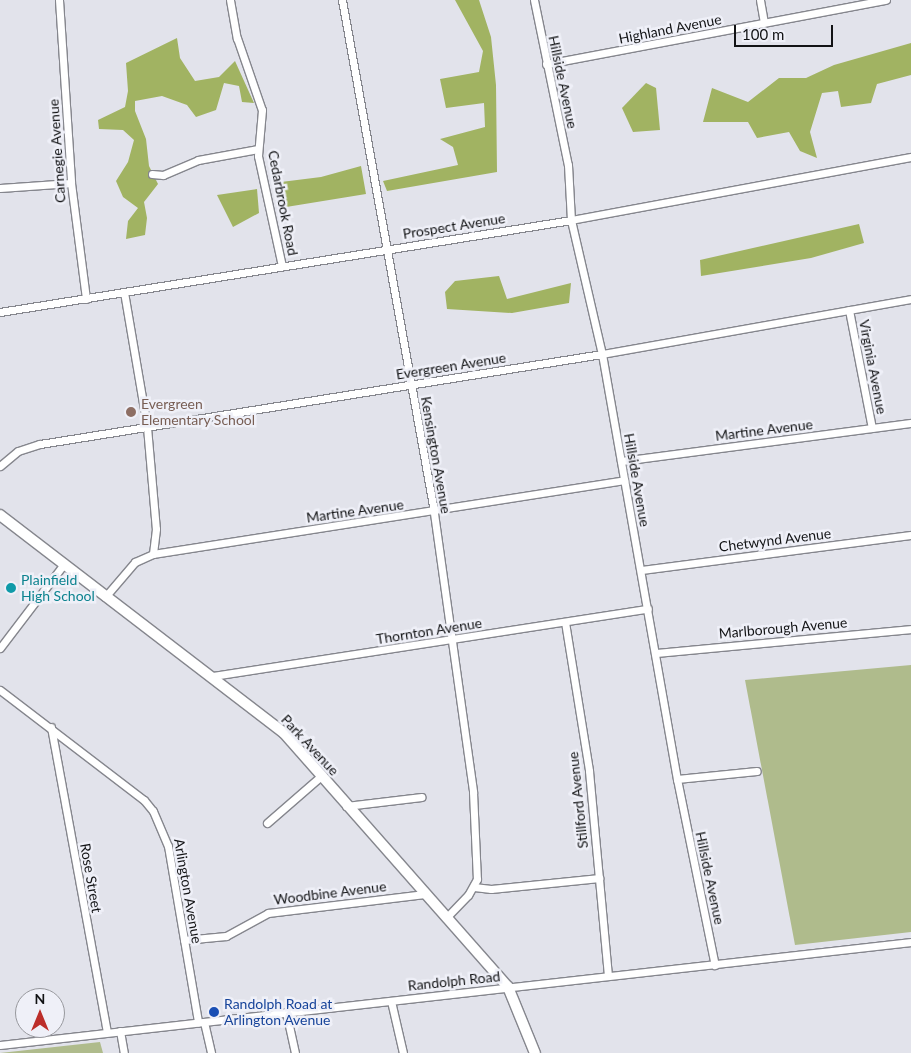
<!DOCTYPE html>
<style>
body{margin:0}
#map{position:relative;width:911px;height:1053px;overflow:hidden;background:#e2e3eb;font-family:Lato,sans-serif}
div>[style]{position:absolute}
[style*='--x']{left:calc(var(--x)*1px);top:calc(var(--y)*1px);width:calc(var(--w)*1px);rotate:calc(var(--a)*1deg)}
.green>*{inset:0;background:#afbb8c}
.forest>*{inset:0;background:#a1b362}
.roads{filter:drop-shadow(1px 0 #85868d) drop-shadow(-1px 0 #85868d) drop-shadow(0 1px #85868d) drop-shadow(0 -1px #85868d)}
.street>*{height:7px;margin:-3.5px;padding:0 3.5px;transform-origin:3.5px;border-radius:3.5px;background:#fff}
.secondary>*{height:10px;margin:-5px;padding:0 5px;transform-origin:5px;border-radius:5px;background:#fff}
.dots>*{width:14px;height:14px;translate:-50% -50%;box-sizing:border-box;border:2px solid #eff0f8;border-radius:50%}
span{translate:-50% -50%;white-space:nowrap;text-align:center;line-height:1.15;-webkit-text-stroke:5px #eff0f8;paint-order:stroke}
.street-label{font-size:14px;color:#121315}
.education-label{font-size:14px;color:#785e54}
.left{translate:0 -50%;text-align:left}
.culture-label{font-size:14px;color:#0d838f}
.transit-label{font-size:14px;color:#164399}
.north{position:absolute;left:15px;top:988px;width:50px;height:50px;box-sizing:border-box;background:#eff0f8;border:1px solid #97989d;border-radius:50%;rotate:0deg;font-size:14px;font-weight:700;line-height:20px;text-align:center;color:#121315}
.north::after{content:'';display:block;margin:auto;width:18px;height:22px;background:#bc2e2a;clip-path:polygon(50% 0,100% 100%,50% 72%,0 100%)}
.scale{position:absolute;left:734px;top:25px;width:99px;height:22px;box-sizing:border-box;border:2px solid #121315;border-top:0;padding-left:6px;font-size:15px;line-height:18px;white-space:nowrap;color:#121315;-webkit-text-stroke:4px #eff0f8;paint-order:stroke}
</style>
<div id="map">
<div class="green">
<i style="clip-path:polygon(911px 665px,911px 932px,795px 945px,745px 680px)"></i>
<i style="clip-path:polygon(100px 1042px,103px 1053px,0 1053px)"></i>
</div>
<div class="forest">
<i style="clip-path:polygon(455px 0,479px 0,491px 37px,496px 85px,497px 172px,387px 191px,383px 181px,458px 165px,453px 147px,440px 139px,485px 127px,484px 103px,446px 108px,440px 79px,479px 72px,483px 51px)"></i>
<i style="clip-path:polygon(177px 38px,180px 58px,195px 81px,219px 77px,235px 61px,254px 103px,242px 102px,239px 86px,224px 83px,216px 110px,196px 117px,187px 105px,162px 96px,135px 101px,135px 111px,146px 139px,149px 166px,158px 184px,144px 202px,147px 218px,145px 235px,126px 239px,128px 221px,138px 208px,123px 197px,116px 181px,128px 162px,134px 140px,123px 130px,99px 129px,98px 120px,125px 107px,128px 91px,126px 63px)"></i>
<i style="clip-path:polygon(911px 43px,911px 75px,877px 84px,871px 103px,841px 107px,838px 91px,822px 93px,810px 132px,817px 158px,800px 151px,789px 132px,757px 138px,748px 122px,703px 122px,712px 88px,748px 102px,779px 78px,806px 78px,834px 65px)"></i>
<i style="clip-path:polygon(646px 83px,656px 88px,660px 130px,633px 132px,622px 108px)"></i>
<i style="clip-path:polygon(361px 166px,366px 194px,280px 208px,273px 183px,321px 177px)"></i>
<i style="clip-path:polygon(257px 189px,259px 213px,233px 227px,217px 195px)"></i>
<i style="clip-path:polygon(859px 224px,864px 243px,811px 258px,701px 276px,700px 260px)"></i>
<i style="clip-path:polygon(499px 276px,507px 299px,571px 283px,569px 303px,512px 313px,447px 309px,445px 292px,455px 281px)"></i>
</div>
<div class="roads">
<div class="street">
<i style="--x:59;--y:0;--w:183;--a:86.2"></i>
<i style="--x:71;--y:183;--w:117;--a:82.6"></i>
<i style="--x:230;--y:0;--w:39;--a:80"></i>
<i style="--x:237;--y:38;--w:76;--a:70.9"></i>
<i style="--x:262;--y:110;--w:46;--a:95"></i>
<i style="--x:258;--y:156;--w:113;--a:77.7"></i>
<i style="--x:342;--y:0;--w:514;--a:79.8"></i>
<i style="--x:433;--y:506;--w:289;--a:82"></i>
<i style="--x:473;--y:792;--w:87;--a:87.4"></i>
<i style="--x:477;--y:879;--w:18;--a:119"></i>
<i style="--x:468;--y:895;--w:30;--a:134"></i>
<i style="--x:534;--y:0;--w:168;--a:78.4"></i>
<i style="--x:568;--y:165;--w:55;--a:86.9"></i>
<i style="--x:571;--y:220;--w:138;--a:77"></i>
<i style="--x:602;--y:354;--w:432;--a:80"></i>
<i style="--x:677;--y:779;--w:190;--a:78.5"></i>
<i style="--x:760;--y:0;--w:23;--a:80"></i>
<i style="--x:546;--y:64;--w:346;--a:-10.7"></i>
<i style="--x:152;--y:174;--w:11;--a:5"></i>
<i style="--x:163;--y:175;--w:38;--a:-23"></i>
<i style="--x:198;--y:160;--w:61;--a:-10.4"></i>
<i style="--x:0;--y:188;--w:71;--a:-4"></i>
<i style="--x:124;--y:292;--w:137;--a:80.3"></i>
<i style="--x:147;--y:427;--w:102;--a:85"></i>
<i style="--x:156;--y:529;--w:25;--a:97"></i>
<i style="--x:849;--y:310;--w:120;--a:79"></i>
<i style="--x:0;--y:312;--w:578;--a:-9.15"></i>
<i style="--x:571;--y:220;--w:346;--a:-10.5"></i>
<i style="--x:621;--y:461;--w:292;--a:-7.5"></i>
<i style="--x:0;--y:466;--w:23;--a:-40"></i>
<i style="--x:18;--y:451;--w:23;--a:-18"></i>
<i style="--x:40;--y:444;--w:569;--a:-9.1"></i>
<i style="--x:602;--y:354;--w:314;--a:-10.1"></i>
<i style="--x:641;--y:570;--w:272;--a:-7.4"></i>
<i style="--x:105;--y:597;--w:46;--a:-49.4"></i>
<i style="--x:135;--y:562;--w:20;--a:-24"></i>
<i style="--x:153;--y:554;--w:477;--a:-8.9"></i>
<i style="--x:565;--y:622;--w:151;--a:80.8"></i>
<i style="--x:589;--y:771;--w:205;--a:84.7"></i>
<i style="--x:0;--y:648;--w:106;--a:-52.7"></i>
<i style="--x:657;--y:653;--w:255;--a:-5.4"></i>
<i style="--x:213;--y:676;--w:440;--a:-8.8"></i>
<i style="--x:0;--y:690;--w:181;--a:37.4"></i>
<i style="--x:144;--y:800;--w:14;--a:51"></i>
<i style="--x:153;--y:811;--w:38;--a:67"></i>
<i style="--x:168;--y:846;--w:179;--a:80.3"></i>
<i style="--x:51;--y:727;--w:310;--a:79.6"></i>
<i style="--x:677;--y:779;--w:80;--a:-5.7"></i>
<i style="--x:346;--y:806;--w:76;--a:-6.8"></i>
<i style="--x:267;--y:823;--w:72;--a:-41"></i>
<i style="--x:474;--y:887;--w:17;--a:7"></i>
<i style="--x:491;--y:889;--w:109;--a:-5.8"></i>
<i style="--x:184;--y:940;--w:42;--a:-5.4"></i>
<i style="--x:226;--y:936;--w:48;--a:-28.7"></i>
<i style="--x:268;--y:913;--w:158;--a:-6.9"></i>
<i style="--x:391;--y:1001;--w:53;--a:77"></i>
<i style="--x:286;--y:1012;--w:42;--a:77.6"></i>
<i style="--x:204;--y:1022;--w:32;--a:77"></i>
<i style="--x:120;--y:1031;--w:22;--a:80"></i>
<i style="--x:0;--y:1045;--w:917;--a:-6.45"></i>
</div>
<div class="secondary">
<i style="--x:0;--y:515;--w:358;--a:37.5"></i>
<i style="--x:284;--y:733;--w:339;--a:48.6"></i>
<i style="--x:508;--y:987;--w:71;--a:67.8"></i>
</div>
</div>
<div class="dots">
<i style="left:131px;top:412px;background:#8d6e63"></i>
<i style="left:11px;top:588px;background:#0f9aa8"></i>
<i style="left:214px;top:1012px;background:#1a4fb4"></i>
</div>
<div class="street-label">
<span style="left:670px;top:29px;rotate:-11deg">Highland Avenue</span>
<span style="left:563px;top:82px;rotate:78deg">Hillside Avenue</span>
<span style="left:57px;top:151px;rotate:-94deg">Carnegie Avenue</span>
<span style="left:283px;top:203px;rotate:79deg">Cedarbrook Road</span>
<span style="left:454px;top:226px;rotate:-9deg">Prospect Avenue</span>
<span style="left:451px;top:366px;rotate:-9deg">Evergreen Avenue</span>
<span style="left:873px;top:367px;rotate:79deg">Virginia Avenue</span>
<span style="left:764px;top:430px;rotate:-7deg">Martine Avenue</span>
<span style="left:436px;top:455px;rotate:80deg">Kensington Avenue</span>
<span style="left:637px;top:480px;rotate:80deg">Hillside Avenue</span>
<span style="left:355px;top:511px;rotate:-8deg">Martine Avenue</span>
<span style="left:775px;top:540px;rotate:-7deg">Chetwynd Avenue</span>
<span style="left:783px;top:628px;rotate:-5deg">Marlborough Avenue</span>
<span style="left:429px;top:631px;rotate:-9deg">Thornton Avenue</span>
<span style="left:310px;top:745px;rotate:47deg">Park Avenue</span>
<span style="left:578px;top:800px;rotate:-96deg">Stillford Avenue</span>
<span style="left:91px;top:878px;rotate:80deg">Rose Street</span>
<span style="left:710px;top:878px;rotate:78deg">Hillside Avenue</span>
<span style="left:188px;top:891px;rotate:80deg">Arlington Avenue</span>
<span style="left:330px;top:893px;rotate:-7deg">Woodbine Avenue</span>
<span style="left:454px;top:981px;rotate:-6deg">Randolph Road</span>
</div>
<div class="education-label">
<span class="left" style="left:141px;top:412px">Evergreen<br>Elementary School</span>
</div>
<div class="culture-label">
<span class="left" style="left:21px;top:588px">Plainfield<br>High School</span>
</div>
<div class="transit-label">
<span class="left" style="left:224px;top:1012px">Randolph Road at<br>Arlington Avenue</span>
</div>
<div class="north">N</div>
<div class="scale">100 m</div>
</div>
